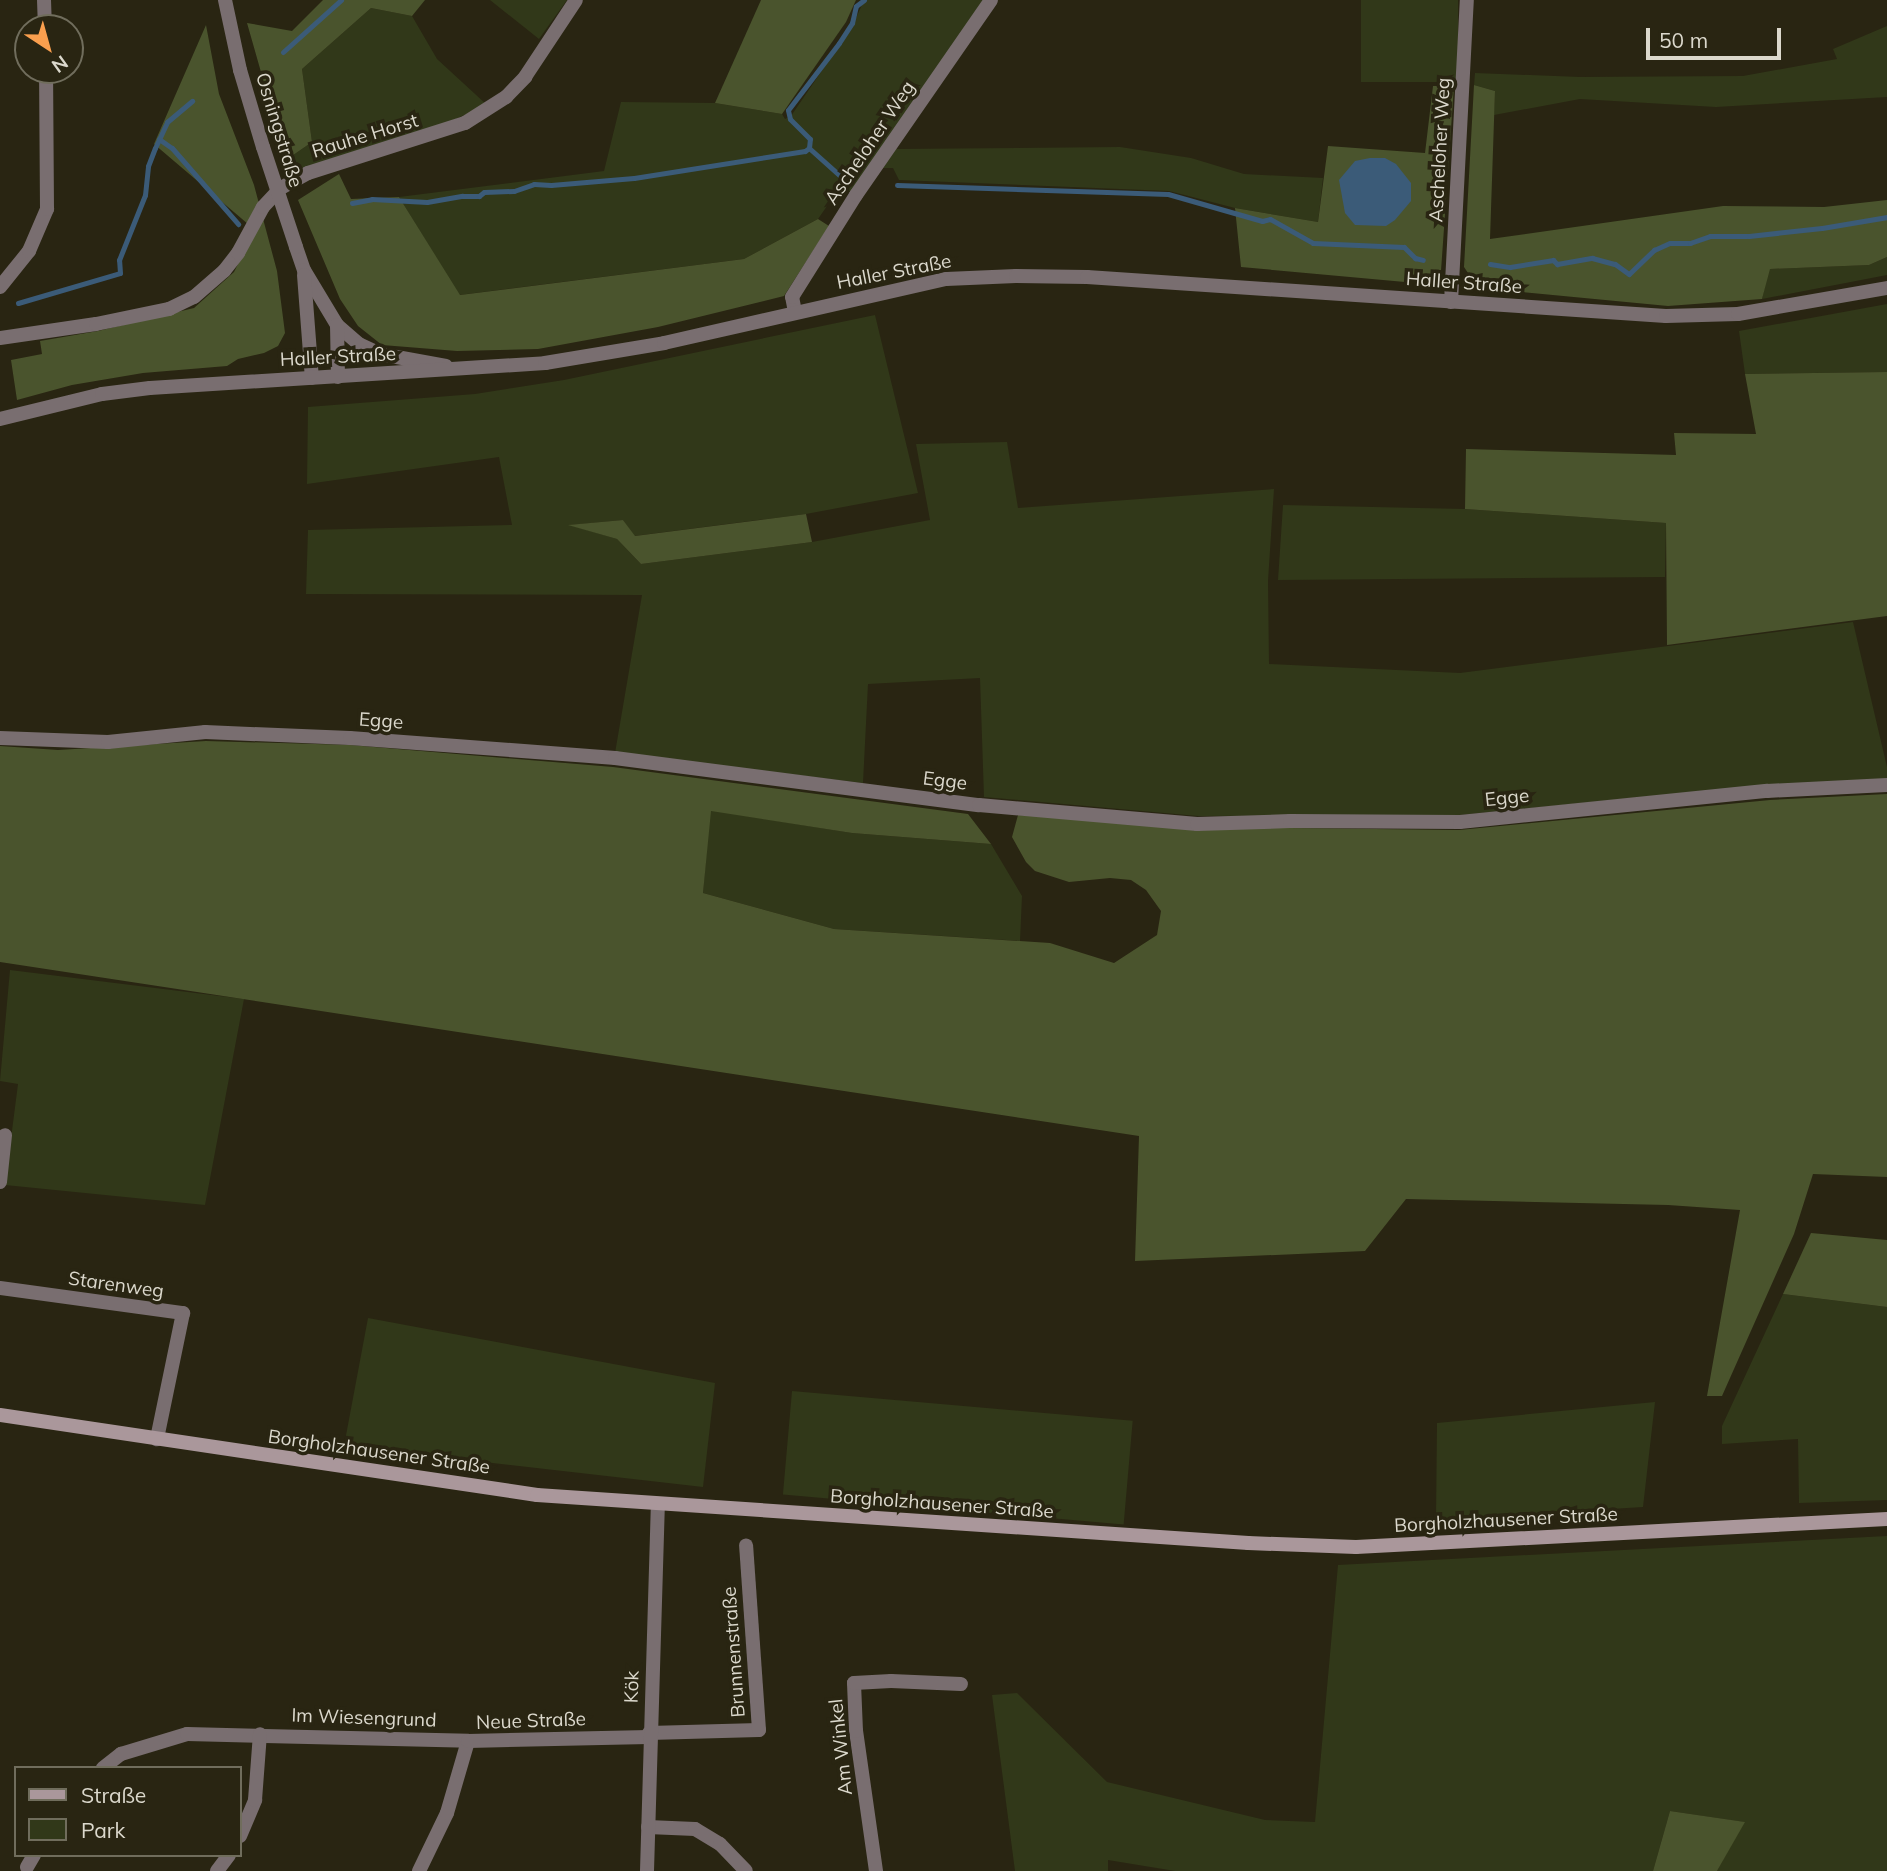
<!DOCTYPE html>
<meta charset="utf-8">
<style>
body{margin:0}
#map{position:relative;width:1887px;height:1871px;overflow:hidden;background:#292512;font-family:Mulish,sans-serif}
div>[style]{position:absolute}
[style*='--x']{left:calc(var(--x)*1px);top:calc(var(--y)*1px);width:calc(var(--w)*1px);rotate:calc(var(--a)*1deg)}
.green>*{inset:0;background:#313819;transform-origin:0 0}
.forest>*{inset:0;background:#4a542d}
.water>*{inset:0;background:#3b5b78}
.stream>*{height:5px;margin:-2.5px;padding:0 2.5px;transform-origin:2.5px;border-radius:2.5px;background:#3b5b78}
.minor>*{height:14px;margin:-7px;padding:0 7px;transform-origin:7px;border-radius:7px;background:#796e70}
.tertiary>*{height:14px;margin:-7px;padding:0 7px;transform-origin:7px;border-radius:7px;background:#796e70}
.secondary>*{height:14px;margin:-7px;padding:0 7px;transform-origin:7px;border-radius:7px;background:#aa979b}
.tertiary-bridge>*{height:14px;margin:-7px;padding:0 7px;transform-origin:7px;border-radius:7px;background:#796e70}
span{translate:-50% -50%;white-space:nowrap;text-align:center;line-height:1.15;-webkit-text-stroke:7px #292512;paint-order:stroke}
.street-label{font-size:19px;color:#dbd8cc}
.legend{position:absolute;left:14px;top:1766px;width:228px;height:91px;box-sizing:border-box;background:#292512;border:2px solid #706d5c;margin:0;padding:9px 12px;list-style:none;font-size:21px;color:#dbd8cc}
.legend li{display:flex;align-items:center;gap:14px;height:35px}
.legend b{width:35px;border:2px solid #706d5c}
.north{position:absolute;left:14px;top:14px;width:70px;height:70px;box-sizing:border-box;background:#292512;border:2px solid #706d5c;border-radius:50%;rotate:144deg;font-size:19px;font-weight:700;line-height:28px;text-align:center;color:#dbd8cc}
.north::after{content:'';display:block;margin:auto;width:24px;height:32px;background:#fa9f4e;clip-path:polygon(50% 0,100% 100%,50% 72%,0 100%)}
.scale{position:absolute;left:1646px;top:28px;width:135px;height:32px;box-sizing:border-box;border:4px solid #dbd8cc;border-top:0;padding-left:9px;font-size:21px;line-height:24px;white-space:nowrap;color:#dbd8cc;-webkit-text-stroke:5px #292512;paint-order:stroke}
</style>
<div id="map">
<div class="green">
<i style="clip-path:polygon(490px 0,567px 0,539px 39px)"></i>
<i style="clip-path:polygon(864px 0,985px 0,851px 192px,841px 186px,818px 219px,744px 259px,459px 295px,399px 197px,604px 171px,621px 102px,715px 103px,782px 114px,785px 119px,791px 116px,853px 25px)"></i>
<i style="left:1361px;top:0;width:97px;height:82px"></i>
<i style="clip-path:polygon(371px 8px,412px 16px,437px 59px,487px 105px,449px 122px,293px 173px,286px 160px,312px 142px,302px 69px)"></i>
<i style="clip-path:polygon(1887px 26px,1887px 97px,1716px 107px,1580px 99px,1494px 115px,1495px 91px,1474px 85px,1475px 73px,1580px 77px,1743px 76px,1837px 59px,1833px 49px)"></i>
<i style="clip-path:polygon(1120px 147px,1191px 158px,1244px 174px,1323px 178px,1318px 222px,1235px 208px,1169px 191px,899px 180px,893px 168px,882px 168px,896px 149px)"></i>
<i style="clip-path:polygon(1887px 257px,1887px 275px,1762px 299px,1769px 269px,1869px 265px)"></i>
<i style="clip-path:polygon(1887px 304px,1887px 372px,1745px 374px,1739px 331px)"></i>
<i style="clip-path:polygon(875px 315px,918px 493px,806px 514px,634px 536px,623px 520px,570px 525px,617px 539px,641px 564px,812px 542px,930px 520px,916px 444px,1007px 442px,1018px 508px,1274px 489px,1268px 581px,1269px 664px,1460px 673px,1853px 622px,1887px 767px,1887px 779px,1767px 785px,1459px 815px,1198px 816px,984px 797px,980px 678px,868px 684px,863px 783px,615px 753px,642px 595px,306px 594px,308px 530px,512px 525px,499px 457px,307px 484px,308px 407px,475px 394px,564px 380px)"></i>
<i style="clip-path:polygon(1283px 505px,1465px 509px,1666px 523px,1665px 577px,1278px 580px)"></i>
<i style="clip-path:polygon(710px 810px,852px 833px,991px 844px,1022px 896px,1020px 941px,834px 929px,703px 893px)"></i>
<i style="clip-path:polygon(10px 970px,244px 999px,205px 1205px,5px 1185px,18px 1084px,0 1081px)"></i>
<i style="clip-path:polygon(1783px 1294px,1887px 1307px,1887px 1500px,1799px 1503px,1798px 1439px,1722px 1444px,1722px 1426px)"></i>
<i style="clip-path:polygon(368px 1318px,715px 1383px,703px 1487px,344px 1446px)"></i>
<i style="left:792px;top:1391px;width:342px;height:104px;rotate:5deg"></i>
<i style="clip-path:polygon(1655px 1402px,1643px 1507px,1436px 1520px,1437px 1423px)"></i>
<i style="clip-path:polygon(1887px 1536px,1887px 1871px,1717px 1871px,1744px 1822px,1670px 1811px,1653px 1871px,1175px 1871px,1108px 1860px,1108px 1871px,1015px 1871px,992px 1695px,1017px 1693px,1107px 1782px,1265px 1820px,1315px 1822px,1338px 1565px)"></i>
</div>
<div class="forest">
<i style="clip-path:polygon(323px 0,425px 0,412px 16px,371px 8px,302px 69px,312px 142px,286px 160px,247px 23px,292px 31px)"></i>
<i style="clip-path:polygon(761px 0,856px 0,846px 22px,782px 114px,715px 103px)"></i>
<i style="clip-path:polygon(206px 25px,219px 94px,254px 185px,277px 271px,285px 333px,278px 346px,264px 353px,238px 359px,227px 366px,143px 373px,72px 385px,17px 400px,11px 360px,42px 354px,40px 341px,98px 331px,194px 308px,234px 272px,255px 230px,154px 144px)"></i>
<i style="clip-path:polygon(1474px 85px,1495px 91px,1490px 239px,1723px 206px,1824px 207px,1887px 200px,1887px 257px,1869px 265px,1770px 269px,1762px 299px,1668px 306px,1478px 288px,1464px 267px)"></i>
<i style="clip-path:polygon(1433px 86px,1454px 86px,1441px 271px,1427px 284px,1241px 267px,1235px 208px,1318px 222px,1328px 146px,1425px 153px)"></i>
<i style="clip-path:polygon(339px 174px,351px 199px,399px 197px,460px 295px,744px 259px,818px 219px,829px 226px,784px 296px,658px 327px,538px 349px,457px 351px,382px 345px,358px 326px,340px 299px,298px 200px)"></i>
<i style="clip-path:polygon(1887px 372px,1887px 616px,1667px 645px,1666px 523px,1465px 509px,1466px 449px,1676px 455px,1674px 433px,1756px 434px,1745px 374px)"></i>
<i style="clip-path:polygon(806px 514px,812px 542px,641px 564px,617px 539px,568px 525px,623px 520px,635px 536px)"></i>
<i style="clip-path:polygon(206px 741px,350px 745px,613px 767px,968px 814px,991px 844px,852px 833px,711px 811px,703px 893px,834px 929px,1050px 943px,1114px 963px,1157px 935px,1161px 911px,1146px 890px,1131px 880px,1110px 878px,1069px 882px,1035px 871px,1026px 862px,1012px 837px,1018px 815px,1290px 828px,1459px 830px,1770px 800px,1887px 794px,1887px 1177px,1813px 1174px,1794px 1234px,1722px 1396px,1707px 1396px,1740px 1210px,1668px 1205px,1406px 1199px,1365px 1251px,1135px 1261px,1139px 1136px,0 962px,0 746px,58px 750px)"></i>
<i style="clip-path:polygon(1811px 1233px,1887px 1240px,1887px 1307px,1783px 1294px)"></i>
<i style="clip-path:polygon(1670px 1811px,1745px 1822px,1717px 1871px,1653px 1871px)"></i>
</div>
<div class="water">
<i style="clip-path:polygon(1370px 158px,1385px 158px,1396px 164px,1411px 183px,1411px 201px,1395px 220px,1386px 226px,1355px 225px,1345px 213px,1339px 180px,1355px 161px)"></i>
</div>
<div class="stream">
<i style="--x:283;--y:52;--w:78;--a:-41.9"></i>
<i style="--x:159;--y:139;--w:16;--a:35"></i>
<i style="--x:172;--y:148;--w:101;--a:49"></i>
<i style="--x:809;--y:148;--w:52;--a:41.9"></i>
<i style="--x:897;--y:185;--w:271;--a:1.9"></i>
<i style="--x:1168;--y:194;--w:98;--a:16"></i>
<i style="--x:1262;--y:221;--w:8;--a:-14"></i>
<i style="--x:1270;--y:219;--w:49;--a:29.2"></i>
<i style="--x:1313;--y:243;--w:91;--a:2.5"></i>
<i style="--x:1404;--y:247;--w:16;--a:45"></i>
<i style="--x:1415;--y:258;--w:8;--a:14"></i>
<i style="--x:352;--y:203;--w:20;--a:-11"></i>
<i style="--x:372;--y:199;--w:55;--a:3.1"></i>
<i style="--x:427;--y:202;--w:36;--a:-10"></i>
<i style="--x:462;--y:196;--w:17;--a:0"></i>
<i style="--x:479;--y:196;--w:6;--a:-39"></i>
<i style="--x:484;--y:192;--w:30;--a:-2"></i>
<i style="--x:514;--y:191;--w:21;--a:-19"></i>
<i style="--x:534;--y:184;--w:17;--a:3"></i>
<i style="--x:551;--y:185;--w:83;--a:-4.8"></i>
<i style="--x:634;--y:178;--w:173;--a:-9"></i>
<i style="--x:805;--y:151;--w:5;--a:-37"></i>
<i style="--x:809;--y:148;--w:9;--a:-84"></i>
<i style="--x:810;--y:139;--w:28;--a:-135"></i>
<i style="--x:790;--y:119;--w:9;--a:-103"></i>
<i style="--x:788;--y:110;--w:84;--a:-52.7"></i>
<i style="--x:839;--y:43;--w:24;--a:-57"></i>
<i style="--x:852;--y:23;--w:17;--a:-77"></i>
<i style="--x:856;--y:6;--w:10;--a:-37"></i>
<i style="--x:1490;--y:264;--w:20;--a:9"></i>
<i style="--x:1510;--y:267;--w:44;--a:-9.2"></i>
<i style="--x:1553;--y:260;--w:6;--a:45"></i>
<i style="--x:1557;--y:264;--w:36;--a:-10"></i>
<i style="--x:1592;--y:258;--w:24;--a:15"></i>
<i style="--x:1615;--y:264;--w:17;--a:36"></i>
<i style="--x:1629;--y:274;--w:35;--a:-44"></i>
<i style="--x:1654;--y:250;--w:17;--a:-24"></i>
<i style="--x:1670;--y:243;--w:20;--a:0"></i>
<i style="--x:1690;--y:243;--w:21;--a:-19"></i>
<i style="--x:1710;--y:236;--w:39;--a:0"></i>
<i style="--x:1749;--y:236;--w:73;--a:-6.3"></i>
<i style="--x:1822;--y:228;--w:66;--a:-9.6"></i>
<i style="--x:18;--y:303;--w:106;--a:-16.4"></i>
<i style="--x:120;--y:273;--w:13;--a:-94"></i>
<i style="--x:119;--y:260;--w:70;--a:-68.2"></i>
<i style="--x:145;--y:195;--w:29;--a:-84"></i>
<i style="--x:148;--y:166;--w:19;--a:-69"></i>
<i style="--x:155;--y:148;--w:29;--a:-65"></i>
<i style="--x:167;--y:122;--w:33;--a:-40"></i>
</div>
<div class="minor">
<i style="--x:44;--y:0;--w:28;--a:88"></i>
<i style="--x:0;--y:287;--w:46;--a:-51.1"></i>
<i style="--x:29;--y:251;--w:46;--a:-66.8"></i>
<i style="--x:47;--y:209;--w:139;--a:-90.4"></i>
<i style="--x:1451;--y:302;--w:302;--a:-87"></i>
<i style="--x:795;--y:312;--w:15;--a:-101"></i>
<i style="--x:792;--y:297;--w:120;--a:-57.9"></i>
<i style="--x:856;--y:195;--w:237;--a:-55.3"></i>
<i style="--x:0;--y:338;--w:97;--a:-8.3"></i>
<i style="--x:96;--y:324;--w:75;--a:-11.6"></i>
<i style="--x:169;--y:309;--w:28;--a:-26"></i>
<i style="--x:194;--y:297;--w:40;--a:-41"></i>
<i style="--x:224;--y:271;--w:23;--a:-52"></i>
<i style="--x:238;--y:253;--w:52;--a:-61.5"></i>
<i style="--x:263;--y:207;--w:26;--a:-47"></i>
<i style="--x:281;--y:188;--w:31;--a:-29"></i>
<i style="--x:308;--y:173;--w:165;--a:-17.7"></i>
<i style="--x:465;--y:123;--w:49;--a:-32.4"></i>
<i style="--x:506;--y:97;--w:28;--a:-46"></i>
<i style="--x:525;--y:77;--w:92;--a:-56.5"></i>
<i style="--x:0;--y:738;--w:108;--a:2.1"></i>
<i style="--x:108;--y:742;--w:98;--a:-5.9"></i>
<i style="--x:205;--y:732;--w:145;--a:2.4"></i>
<i style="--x:350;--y:738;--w:266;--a:4.3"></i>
<i style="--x:615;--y:758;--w:367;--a:7.4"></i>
<i style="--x:979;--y:805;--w:219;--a:5"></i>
<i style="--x:1197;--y:824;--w:93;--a:-1.8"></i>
<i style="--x:1290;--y:821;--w:170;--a:0.3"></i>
<i style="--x:1460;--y:822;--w:309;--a:-5.8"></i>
<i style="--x:1767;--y:791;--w:120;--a:-2.9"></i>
<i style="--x:0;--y:1182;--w:47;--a:-83.9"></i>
<i style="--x:0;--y:1288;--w:185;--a:7.8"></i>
<i style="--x:183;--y:1313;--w:129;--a:101.7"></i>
<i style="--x:649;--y:1733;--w:110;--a:-1.6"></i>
<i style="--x:759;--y:1730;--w:185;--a:-94"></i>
<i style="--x:103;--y:1768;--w:23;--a:-38"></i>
<i style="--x:121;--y:1754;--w:69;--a:-16.9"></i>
<i style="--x:187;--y:1734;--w:281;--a:1.4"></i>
<i style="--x:648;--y:1827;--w:47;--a:2.4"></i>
<i style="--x:695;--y:1829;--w:29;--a:31"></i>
<i style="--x:720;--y:1844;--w:37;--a:46"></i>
<i style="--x:240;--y:1836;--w:39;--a:-67"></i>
<i style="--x:255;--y:1800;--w:66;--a:-85.7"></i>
<i style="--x:27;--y:1867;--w:14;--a:-60"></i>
<i style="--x:217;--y:1871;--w:20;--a:-53"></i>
<i style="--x:419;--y:1871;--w:64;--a:-64.2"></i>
<i style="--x:447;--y:1813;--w:75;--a:-73.7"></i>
<i style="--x:468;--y:1741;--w:181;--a:-1.3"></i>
<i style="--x:647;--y:1871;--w:367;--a:-88.3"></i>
<i style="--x:876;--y:1871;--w:141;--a:-98.1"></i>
<i style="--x:856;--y:1731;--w:48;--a:-92.4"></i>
<i style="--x:854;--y:1683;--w:37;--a:-3"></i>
<i style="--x:891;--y:1681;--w:70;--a:2.5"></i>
</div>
<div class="tertiary">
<i style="--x:225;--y:0;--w:72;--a:77.9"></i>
<i style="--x:240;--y:70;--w:80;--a:73.4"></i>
<i style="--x:296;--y:247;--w:24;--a:71"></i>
<i style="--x:304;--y:270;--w:64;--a:59"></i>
<i style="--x:337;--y:325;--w:29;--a:41"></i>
<i style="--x:359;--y:344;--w:23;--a:25"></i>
<i style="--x:380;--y:354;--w:67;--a:10.3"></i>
<i style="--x:304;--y:275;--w:103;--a:85.6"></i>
<i style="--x:337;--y:325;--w:52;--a:88.9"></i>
<i style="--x:0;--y:419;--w:105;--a:-13.8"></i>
<i style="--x:102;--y:394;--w:48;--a:-7.1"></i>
<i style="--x:150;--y:388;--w:396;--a:-3.6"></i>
<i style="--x:545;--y:363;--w:121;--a:-9.5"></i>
<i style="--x:664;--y:343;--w:289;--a:-12.8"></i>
<i style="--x:946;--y:279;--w:70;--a:-2.5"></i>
<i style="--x:1016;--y:276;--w:71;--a:0.8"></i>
<i style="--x:1087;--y:277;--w:580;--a:3.85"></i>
<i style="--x:1666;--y:316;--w:72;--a:-1.6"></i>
<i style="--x:1738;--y:314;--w:151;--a:-9.9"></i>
</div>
<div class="secondary">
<i style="--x:0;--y:1415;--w:543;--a:8.47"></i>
<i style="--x:537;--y:1495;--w:713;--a:3.86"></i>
<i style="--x:1248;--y:1543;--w:108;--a:2.1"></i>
<i style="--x:1356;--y:1547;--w:532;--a:-3.02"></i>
</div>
<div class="tertiary-bridge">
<i style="--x:263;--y:147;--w:105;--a:71.7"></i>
</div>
<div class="street-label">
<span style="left:279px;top:130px;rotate:73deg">Osningstraße</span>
<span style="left:365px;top:136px;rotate:-17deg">Rauhe Horst</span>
<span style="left:870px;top:143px;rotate:-56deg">Ascheloher Weg</span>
<span style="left:1440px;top:150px;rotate:-87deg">Ascheloher Weg</span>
<span style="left:894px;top:272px;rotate:-11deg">Haller Straße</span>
<span style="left:1464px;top:283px;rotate:4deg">Haller Straße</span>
<span style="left:338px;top:357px;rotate:-3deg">Haller Straße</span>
<span style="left:381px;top:721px;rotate:4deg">Egge</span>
<span style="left:945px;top:781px;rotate:7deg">Egge</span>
<span style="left:1507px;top:798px;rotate:-6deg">Egge</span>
<span style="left:116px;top:1285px;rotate:8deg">Starenweg</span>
<span style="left:379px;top:1452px;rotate:8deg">Borgholzhausener Straße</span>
<span style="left:942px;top:1504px;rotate:4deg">Borgholzhausener Straße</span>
<span style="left:1506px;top:1520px;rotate:-3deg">Borgholzhausener Straße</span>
<span style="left:734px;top:1652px;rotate:-94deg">Brunnenstraße</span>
<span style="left:632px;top:1687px;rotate:-88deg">Kök</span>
<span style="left:364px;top:1718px;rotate:2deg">Im Wiesengrund</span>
<span style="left:531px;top:1721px;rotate:-2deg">Neue Straße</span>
<span style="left:841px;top:1747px;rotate:-96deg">Am Winkel</span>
</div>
<ul class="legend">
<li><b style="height:9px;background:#aa979b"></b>Straße</li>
<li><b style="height:19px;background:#313819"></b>Park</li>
</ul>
<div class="north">N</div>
<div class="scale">50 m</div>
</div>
